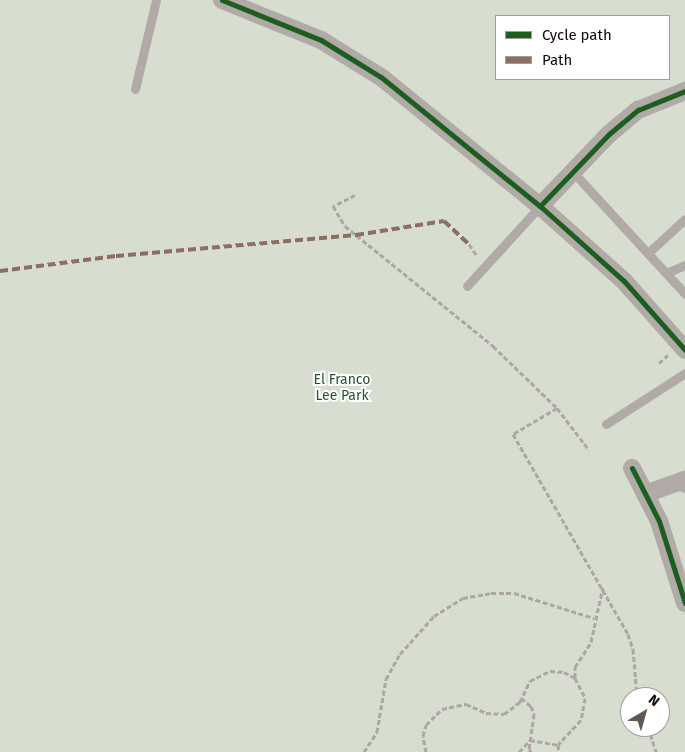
<!DOCTYPE html>
<style>
body{margin:0}
#map{position:relative;width:685px;height:752px;overflow:hidden;background:#f2e7e0;font-family:"Fira Sans",sans-serif}
div>[style]{position:absolute}
[style*='--x']{left:calc(var(--x)*1px);top:calc(var(--y)*1px);width:calc(var(--w)*1px);rotate:calc(var(--a)*1deg)}
.green>*{inset:0;background:#d7ded0}
.path>*{height:3px;margin-top:-1.5px;transform-origin:0;background:repeating-linear-gradient(90deg,#aea6a4 0 5px,transparent 0 7.5px)}
.service>*{height:9px;margin:-4.5px;padding:0 4.5px;transform-origin:4.5px;border-radius:4.5px;background:#b1aaa7}
.minor>*{height:18px;margin:-9px;padding:0 9px;transform-origin:9px;border-radius:9px;background:#b1aaa7}
.quiet>*{height:4px;margin-top:-2px;transform-origin:0;background:repeating-linear-gradient(90deg,#8d6e63 0 8px,transparent 0 12px)}
.cycleway>*{height:5px;margin:-2.5px;padding:0 2.5px;transform-origin:2.5px;border-radius:2.5px;background:#1b5e20}
span{translate:-50% -50%;white-space:nowrap;text-align:center;line-height:1.15;-webkit-text-stroke:4px #fff;paint-order:stroke}
.park-label{font-size:14px;color:#27522d}
.legend{position:absolute;left:495px;top:15px;width:175px;height:65px;box-sizing:border-box;background:#fff;border:1px solid #a19d9b;margin:0;padding:6px 9px;list-style:none;font-size:15px;color:#150a04}
.legend li{display:flex;align-items:center;gap:10px;height:25px}
.legend b{width:25px;border:1px solid #a19d9b}
.north{position:absolute;left:620px;top:687px;width:50px;height:50px;box-sizing:border-box;background:#fff;border:1px solid #a19d9b;border-radius:50%;rotate:38deg;font-size:14px;font-weight:700;line-height:20px;text-align:center;color:#150a04}
.north::after{content:'';display:block;margin:auto;width:18px;height:22px;background:#625751;clip-path:polygon(50% 0,100% 100%,50% 72%,0 100%)}
</style>
<div id="map">
<div class="green">
<i style="clip-path:polygon(evenodd,0 0,685px 0,685px 752px,0 752px,0 0,496px 16px,669px 16px,669px 79px,496px 79px,496px 16px,0 0,630px 697px,660px 697px,660px 727px,630px 727px,630px 697px)"></i>
</div>
<div class="path">
<i style="--x:355;--y:195;--w:25;--a:153"></i>
<i style="--x:333;--y:206;--w:23;--a:59"></i>
<i style="--x:345;--y:226;--w:191;--a:39"></i>
<i style="--x:493;--y:346;--w:89;--a:44.1"></i>
<i style="--x:557;--y:408;--w:53;--a:52.7"></i>
<i style="--x:469;--y:244;--w:14;--a:56"></i>
<i style="--x:659;--y:363;--w:12;--a:-42"></i>
<i style="--x:557;--y:408;--w:51;--a:149.4"></i>
<i style="--x:513;--y:434;--w:231;--a:60.1"></i>
<i style="--x:628;--y:634;--w:16;--a:72"></i>
<i style="--x:633;--y:649;--w:48;--a:85.2"></i>
<i style="--x:575;--y:678;--w:11;--a:-90"></i>
<i style="--x:575;--y:667;--w:30;--a:-57"></i>
<i style="--x:591;--y:642;--w:56;--a:-77.7"></i>
<i style="--x:521;--y:698;--w:13;--a:39"></i>
<i style="--x:531;--y:706;--w:9;--a:69"></i>
<i style="--x:534;--y:714;--w:35;--a:98"></i>
<i style="--x:529;--y:749;--w:4;--a:56"></i>
<i style="--x:648;--y:727;--w:26;--a:72"></i>
<i style="--x:364;--y:752;--w:24;--a:-57"></i>
<i style="--x:377;--y:732;--w:54;--a:-80.4"></i>
<i style="--x:386;--y:679;--w:29;--a:-61"></i>
<i style="--x:400;--y:654;--w:51;--a:-48.2"></i>
<i style="--x:434;--y:616;--w:34;--a:-32"></i>
<i style="--x:463;--y:598;--w:28;--a:-10"></i>
<i style="--x:491;--y:593;--w:23;--a:0"></i>
<i style="--x:514;--y:593;--w:84;--a:17.4"></i>
<i style="--x:426;--y:752;--w:16;--a:-101"></i>
<i style="--x:423;--y:736;--w:11;--a:-75"></i>
<i style="--x:426;--y:725;--w:23;--a:-45"></i>
<i style="--x:442;--y:709;--w:25;--a:-12"></i>
<i style="--x:466;--y:704;--w:22;--a:24"></i>
<i style="--x:486;--y:713;--w:18;--a:3"></i>
<i style="--x:504;--y:714;--w:20;--a:-37"></i>
<i style="--x:520;--y:702;--w:23;--a:-65"></i>
<i style="--x:530;--y:681;--w:22;--a:-27"></i>
<i style="--x:550;--y:671;--w:14;--a:4"></i>
<i style="--x:564;--y:672;--w:13;--a:29"></i>
<i style="--x:575;--y:678;--w:22;--a:63"></i>
<i style="--x:585;--y:698;--w:22;--a:100"></i>
<i style="--x:581;--y:720;--w:34;--a:133"></i>
<i style="--x:558;--y:745;--w:7;--a:82"></i>
<i style="--x:519;--y:752;--w:16;--a:-47"></i>
<i style="--x:530;--y:740;--w:28;--a:10"></i>
</div>
<div class="service">
<i style="--x:135;--y:89;--w:91;--a:-76.7"></i>
<i style="--x:573;--y:172;--w:166;--a:47.4"></i>
<i style="--x:648;--y:253;--w:50;--a:-42.6"></i>
<i style="--x:666;--y:273;--w:21;--a:-23"></i>
<i style="--x:467;--y:286;--w:108;--a:-47.6"></i>
<i style="--x:606;--y:424;--w:94;--a:-32.8"></i>
</div>
<div class="minor">
<i style="--x:222;--y:0;--w:107;--a:22"></i>
<i style="--x:321;--y:40;--w:70;--a:31.7"></i>
<i style="--x:381;--y:77;--w:205;--a:39.1"></i>
<i style="--x:540;--y:206;--w:113;--a:41.8"></i>
<i style="--x:624;--y:281;--w:92;--a:48.5"></i>
<i style="--x:540;--y:206;--w:100;--a:-46.2"></i>
<i style="--x:609;--y:134;--w:38;--a:-40"></i>
<i style="--x:638;--y:110;--w:51;--a:-22"></i>
<i style="--x:632;--y:468;--w:59;--a:63"></i>
<i style="--x:659;--y:521;--w:86;--a:72.4"></i>
<i style="--x:645;--y:494;--w:41;--a:-19.7"></i>
<i style="--x:684;--y:480;--w:4;--a:76"></i>
</div>
<div class="quiet">
<i style="--x:0;--y:271;--w:117;--a:-7.4"></i>
<i style="--x:116;--y:256;--w:241;--a:-5"></i>
<i style="--x:356;--y:235;--w:89;--a:-9"></i>
<i style="--x:444;--y:221;--w:34;--a:43"></i>
</div>
<div class="cycleway">
<i style="--x:222;--y:0;--w:107;--a:22"></i>
<i style="--x:321;--y:40;--w:70;--a:31.7"></i>
<i style="--x:381;--y:77;--w:205;--a:39.1"></i>
<i style="--x:540;--y:206;--w:113;--a:41.8"></i>
<i style="--x:624;--y:281;--w:92;--a:48.5"></i>
<i style="--x:540;--y:206;--w:100;--a:-46.2"></i>
<i style="--x:609;--y:134;--w:38;--a:-40"></i>
<i style="--x:638;--y:110;--w:51;--a:-22"></i>
<i style="--x:632;--y:468;--w:59;--a:63"></i>
<i style="--x:659;--y:521;--w:86;--a:72.4"></i>
</div>
<div class="park-label">
<span style="left:342px;top:388px">El Franco<br>Lee Park</span>
</div>
<ul class="legend">
<li><b style="height:6px;background:#1b5e20"></b>Cycle path</li>
<li><b style="height:6px;background:#8d6e63"></b>Path</li>
</ul>
<div class="north">N</div>
</div>
